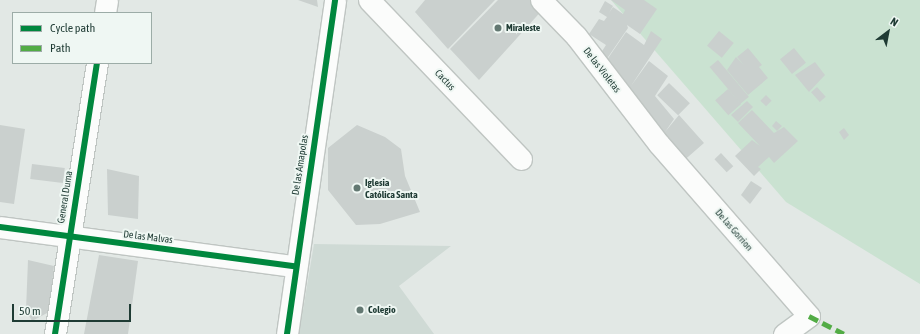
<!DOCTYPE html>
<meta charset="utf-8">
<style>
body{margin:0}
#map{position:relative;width:920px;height:334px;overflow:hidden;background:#e2e8e5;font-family:"Asap Condensed",sans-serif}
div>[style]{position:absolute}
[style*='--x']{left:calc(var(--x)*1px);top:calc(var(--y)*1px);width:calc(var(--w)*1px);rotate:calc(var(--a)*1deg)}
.built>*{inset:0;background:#cfdad5}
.green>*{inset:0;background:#cae2d1}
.building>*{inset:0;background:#cad0ce;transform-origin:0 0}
.roads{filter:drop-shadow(1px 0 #bfc5c2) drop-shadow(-1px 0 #bfc5c2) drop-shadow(0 1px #bfc5c2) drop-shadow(0 -1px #bfc5c2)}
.minor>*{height:21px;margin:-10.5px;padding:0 10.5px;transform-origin:10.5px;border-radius:10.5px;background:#fbfcfb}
.quiet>*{height:5px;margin-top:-2.5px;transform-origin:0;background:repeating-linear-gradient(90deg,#52ac45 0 10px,transparent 0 15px)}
.cycleway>*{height:6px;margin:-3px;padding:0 3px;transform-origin:3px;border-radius:3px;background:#00873e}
.dots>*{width:11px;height:11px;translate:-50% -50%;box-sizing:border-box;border:2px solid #eff7f3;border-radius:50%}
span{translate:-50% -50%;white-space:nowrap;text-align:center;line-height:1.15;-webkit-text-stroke:4px #eff7f3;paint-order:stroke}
.poi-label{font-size:10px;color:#1f3b34;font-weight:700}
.left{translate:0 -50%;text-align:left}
.street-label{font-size:10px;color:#1f3b34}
.legend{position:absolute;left:12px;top:12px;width:140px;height:52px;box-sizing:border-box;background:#eff7f3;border:1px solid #9caca7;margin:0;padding:5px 7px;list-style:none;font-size:12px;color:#1f3b34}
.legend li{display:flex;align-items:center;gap:8px;height:20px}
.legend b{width:20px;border:1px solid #9caca7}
.north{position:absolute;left:868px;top:12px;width:40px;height:40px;-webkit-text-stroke:3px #eff7f3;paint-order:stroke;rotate:32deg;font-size:11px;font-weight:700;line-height:16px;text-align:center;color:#1f3b34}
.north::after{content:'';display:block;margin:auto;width:14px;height:18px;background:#1f3b34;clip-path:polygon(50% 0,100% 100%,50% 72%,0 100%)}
.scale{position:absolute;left:12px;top:304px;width:119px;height:18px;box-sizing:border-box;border:2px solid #1f3b34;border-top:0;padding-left:5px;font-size:12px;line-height:14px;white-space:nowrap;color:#1f3b34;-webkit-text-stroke:3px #eff7f3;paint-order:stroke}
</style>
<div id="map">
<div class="built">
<i style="clip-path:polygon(314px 244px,451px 246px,399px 286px,434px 334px,299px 334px)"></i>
</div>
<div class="green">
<i style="clip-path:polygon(611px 0,920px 0,920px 284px,786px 202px)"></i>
</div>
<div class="building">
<i style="clip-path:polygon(298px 0,317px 0,318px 7px)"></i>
<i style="clip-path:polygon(425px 0,495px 0,448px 49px,415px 12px)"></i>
<i style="clip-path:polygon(498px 0,538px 0,545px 7px,479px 80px,450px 49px)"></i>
<i style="clip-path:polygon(611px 0,644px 0,657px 9px,640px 34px,627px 25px,628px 28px,604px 63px,597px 59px,606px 45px,589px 34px,599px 19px,604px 21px,607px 17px,599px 12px,605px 1px,613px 6px,609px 13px,613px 7px,623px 14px,625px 10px)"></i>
<i style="clip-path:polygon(651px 31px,662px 39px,631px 86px,649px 61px,668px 76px,655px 96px,674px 119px,665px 132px,679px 115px,704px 143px,681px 163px,602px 67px,626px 32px,644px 45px)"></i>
<i style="left:719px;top:31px;width:19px;height:19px;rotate:39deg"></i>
<i style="clip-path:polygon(748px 48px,762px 65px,759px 67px,768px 78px,748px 95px,727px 70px,736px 57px,744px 65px,737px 57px)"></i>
<i style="left:794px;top:48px;width:19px;height:18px;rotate:51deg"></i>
<i style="left:718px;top:60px;width:48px;height:11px;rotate:50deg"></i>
<i style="clip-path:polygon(815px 62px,825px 75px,809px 92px,795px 75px)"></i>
<i style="left:669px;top:83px;width:29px;height:17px;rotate:44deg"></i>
<i style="left:817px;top:87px;width:13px;height:8px;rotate:48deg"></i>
<i style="left:728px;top:89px;width:20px;height:17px;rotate:49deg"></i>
<i style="left:766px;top:95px;width:8px;height:8px;rotate:45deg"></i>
<i style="clip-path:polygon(747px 101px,753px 107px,738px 122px,731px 115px)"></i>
<i style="clip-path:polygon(752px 110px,774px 133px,784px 127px,798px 141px,774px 163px,769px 157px,758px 167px,761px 169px,754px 176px,735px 156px,752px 140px,760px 146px,738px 123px)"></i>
<i style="clip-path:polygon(776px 121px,782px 126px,777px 131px,772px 126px)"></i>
<i style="clip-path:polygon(0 125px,25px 129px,14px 204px,0 202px)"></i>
<i style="clip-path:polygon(357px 125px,385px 137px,401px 149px,405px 176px,420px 212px,380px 224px,356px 225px,328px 190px,328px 148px)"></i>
<i style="clip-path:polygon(844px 128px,849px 135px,844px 140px,839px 132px)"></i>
<i style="left:721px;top:153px;width:18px;height:9px;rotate:47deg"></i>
<i style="left:32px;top:164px;width:33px;height:15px;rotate:7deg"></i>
<i style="clip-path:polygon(107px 169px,139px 176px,138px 219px,108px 215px)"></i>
<i style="clip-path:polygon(751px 181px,762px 188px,750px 204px,741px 195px)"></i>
<i style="clip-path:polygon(99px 255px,138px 261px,128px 334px,84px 334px)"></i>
<i style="clip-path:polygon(28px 260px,54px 266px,49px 312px,32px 321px,26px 310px)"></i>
</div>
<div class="roads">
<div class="minor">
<i style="--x:369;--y:0;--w:220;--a:46.3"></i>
<i style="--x:541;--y:0;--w:50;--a:45.8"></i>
<i style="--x:576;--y:36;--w:136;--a:52.5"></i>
<i style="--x:659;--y:144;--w:228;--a:48.9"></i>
<i style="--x:809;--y:316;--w:31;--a:144"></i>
<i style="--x:105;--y:13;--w:13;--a:-81"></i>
<i style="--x:0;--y:227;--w:297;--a:7.6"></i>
<i style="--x:55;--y:334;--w:274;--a:-81.2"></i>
<i style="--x:287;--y:334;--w:337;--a:-81.8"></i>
</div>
</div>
<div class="quiet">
<i style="--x:809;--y:316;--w:39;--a:27"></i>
</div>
<div class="cycleway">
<i style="--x:0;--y:227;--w:297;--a:7.6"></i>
<i style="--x:55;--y:334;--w:274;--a:-81.2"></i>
<i style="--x:287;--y:334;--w:337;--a:-81.8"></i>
</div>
<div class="dots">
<i style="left:498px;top:28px;background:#637872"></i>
<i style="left:357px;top:188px;background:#637872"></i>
<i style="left:360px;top:310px;background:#637872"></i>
</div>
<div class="poi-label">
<span class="left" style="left:506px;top:28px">Miraleste</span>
<span class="left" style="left:365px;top:188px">Iglesia<br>Católica Santa</span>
<span class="left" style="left:368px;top:310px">Colegio</span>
</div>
<div class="street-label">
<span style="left:602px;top:70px;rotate:52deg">De las Violetas</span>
<span style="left:445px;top:80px;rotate:46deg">Cactus</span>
<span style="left:300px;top:165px;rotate:-81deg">De las Amapolas</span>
<span style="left:65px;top:197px;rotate:-81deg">General Duma</span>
<span style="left:734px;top:230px;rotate:49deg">De las Gorrion</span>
<span style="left:148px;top:237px;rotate:7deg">De las Malvas</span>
</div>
<ul class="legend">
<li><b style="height:5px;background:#00873e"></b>Cycle path</li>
<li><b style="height:5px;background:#52ac45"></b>Path</li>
</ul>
<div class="north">N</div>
<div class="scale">50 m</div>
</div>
